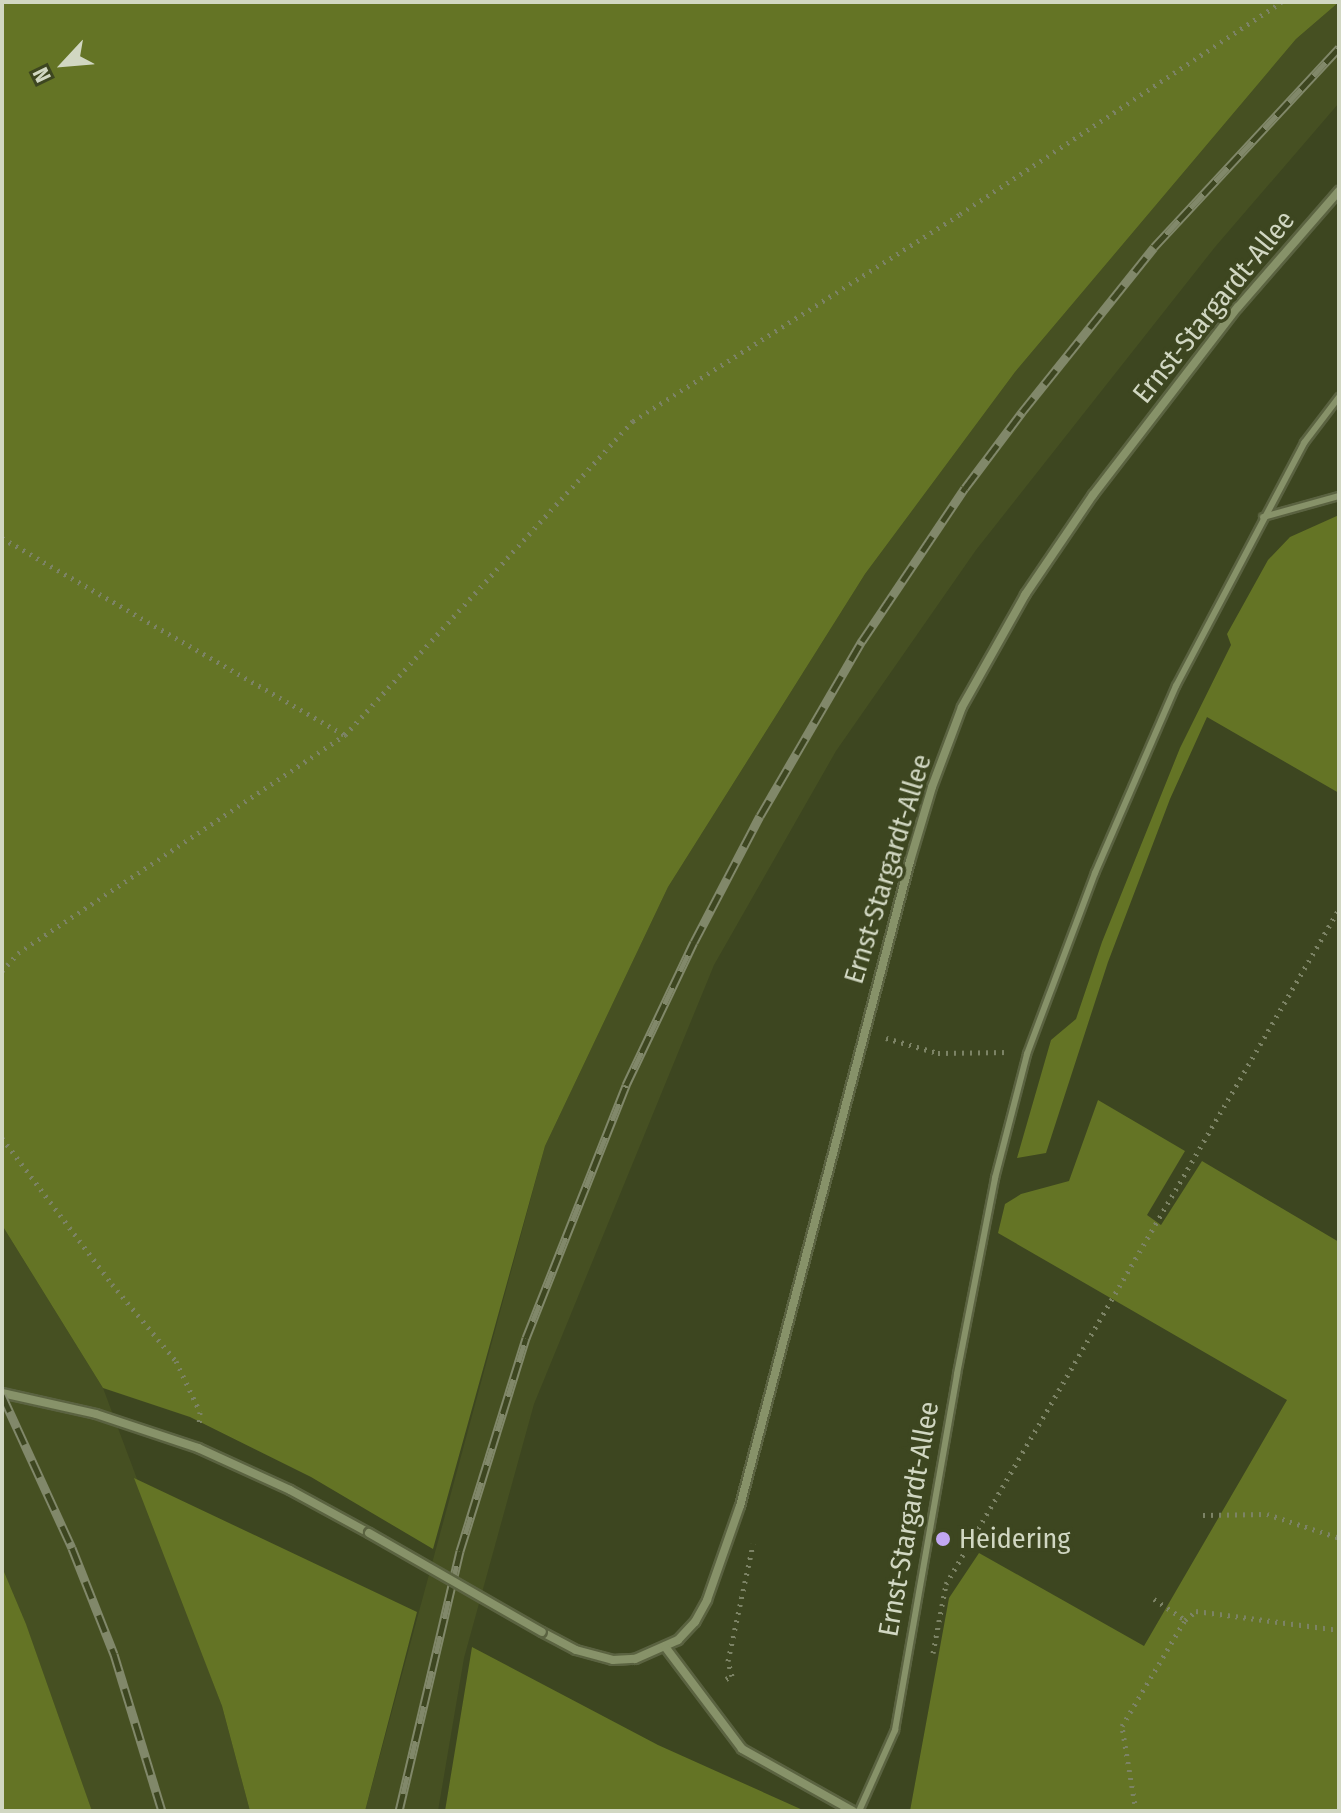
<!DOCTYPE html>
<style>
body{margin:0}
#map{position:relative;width:1341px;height:1813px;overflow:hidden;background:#3d4620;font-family:"Fira Sans Condensed",sans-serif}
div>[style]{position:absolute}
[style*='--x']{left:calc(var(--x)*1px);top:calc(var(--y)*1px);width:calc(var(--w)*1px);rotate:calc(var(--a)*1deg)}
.built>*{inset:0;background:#465022}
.green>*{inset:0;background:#647425}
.path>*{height:5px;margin-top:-2.5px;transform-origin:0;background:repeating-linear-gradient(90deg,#7c8365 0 2px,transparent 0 8px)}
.roads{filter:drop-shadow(2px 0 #5b6341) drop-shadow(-2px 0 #5b6341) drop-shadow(0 2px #5b6341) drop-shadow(0 -2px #5b6341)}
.lane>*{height:6px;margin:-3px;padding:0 3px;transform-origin:3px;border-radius:3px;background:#879269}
.street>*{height:8px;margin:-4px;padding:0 4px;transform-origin:4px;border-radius:4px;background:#879269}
.rail>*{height:9px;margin-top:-4.5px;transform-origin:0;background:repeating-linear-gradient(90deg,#3d4620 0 18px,#81886a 0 36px);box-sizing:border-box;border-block:2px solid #81886a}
.bridges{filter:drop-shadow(2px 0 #5b6341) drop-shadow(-2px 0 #5b6341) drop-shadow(0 2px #5b6341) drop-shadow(0 -2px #5b6341)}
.street-bridge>*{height:8px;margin:-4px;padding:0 4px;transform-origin:4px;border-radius:4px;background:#879269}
.dots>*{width:22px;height:22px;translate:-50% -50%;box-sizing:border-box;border:4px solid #3d4620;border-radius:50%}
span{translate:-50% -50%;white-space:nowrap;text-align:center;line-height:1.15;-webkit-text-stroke:7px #3d4620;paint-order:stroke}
.street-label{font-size:28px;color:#d1d7c2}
.poi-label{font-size:28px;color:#d1d7c2}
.left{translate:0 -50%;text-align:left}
.frame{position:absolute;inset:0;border:4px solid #d1d7c2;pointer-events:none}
.north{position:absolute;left:24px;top:24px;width:80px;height:80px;-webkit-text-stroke:6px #3d4620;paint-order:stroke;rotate:244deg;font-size:22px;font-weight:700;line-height:32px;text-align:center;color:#d1d7c2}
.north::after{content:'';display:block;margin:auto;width:28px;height:36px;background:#d1d7c2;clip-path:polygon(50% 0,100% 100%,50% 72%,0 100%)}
</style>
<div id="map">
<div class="built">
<i style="clip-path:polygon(1339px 2px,1339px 103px,1215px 247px,976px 550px,836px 751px,714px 965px,534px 1404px,464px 1658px,438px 1811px,365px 1811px,545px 1146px,668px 887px,865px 574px,1015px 372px,1296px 39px)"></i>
<i style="clip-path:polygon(2px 1225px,103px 1388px,222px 1706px,250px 1811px,92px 1811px,26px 1624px,2px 1567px)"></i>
</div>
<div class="green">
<i style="clip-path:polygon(2px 2px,1339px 2px,1296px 39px,1015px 372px,865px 574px,668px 887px,545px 1146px,433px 1549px,311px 1477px,190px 1417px,103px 1388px,2px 1225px)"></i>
<i style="clip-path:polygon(1339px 515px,1339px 793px,1207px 717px,1170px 799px,1108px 962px,1046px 1153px,1017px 1158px,1051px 1040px,1076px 1019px,1102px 942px,1180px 748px,1231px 645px,1227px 634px,1268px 560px,1290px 537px)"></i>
<i style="clip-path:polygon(1098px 1100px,1185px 1151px,1147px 1215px,1161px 1225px,1202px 1161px,1339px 1242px,1339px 1811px,910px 1811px,949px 1598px,979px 1553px,1144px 1646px,1287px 1400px,998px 1233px,1005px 1204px,1021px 1194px,1069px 1181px)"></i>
<i style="clip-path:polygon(134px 1478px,417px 1612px,365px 1811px,250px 1811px,222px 1706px)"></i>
<i style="clip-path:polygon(2px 1567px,26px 1624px,92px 1811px,2px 1811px)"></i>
<i style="clip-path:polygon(472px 1647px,658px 1745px,805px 1811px,445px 1811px)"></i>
</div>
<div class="path">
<i style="--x:2;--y:538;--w:396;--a:29.9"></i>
<i style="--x:2;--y:971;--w:24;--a:-48"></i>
<i style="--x:18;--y:953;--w:393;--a:-33.7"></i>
<i style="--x:345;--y:735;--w:426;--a:-47.5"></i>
<i style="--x:633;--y:421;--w:387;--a:-32.3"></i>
<i style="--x:960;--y:214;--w:385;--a:-33.4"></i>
<i style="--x:886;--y:1038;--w:54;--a:16.1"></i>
<i style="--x:938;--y:1053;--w:72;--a:-0.8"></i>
<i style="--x:2;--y:1138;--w:183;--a:53"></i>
<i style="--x:112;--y:1284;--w:100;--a:50.3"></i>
<i style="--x:176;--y:1361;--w:56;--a:64.8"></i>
<i style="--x:200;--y:1412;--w:15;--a:94"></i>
<i style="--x:1203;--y:1515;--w:64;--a:-0.9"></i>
<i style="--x:1267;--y:1514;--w:76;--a:18.4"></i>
<i style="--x:1154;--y:1599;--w:37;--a:34"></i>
<i style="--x:933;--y:1653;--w:70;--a:-79.3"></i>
<i style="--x:946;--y:1584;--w:781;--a:-59.79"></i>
<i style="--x:726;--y:1679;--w:7;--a:-27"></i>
<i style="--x:732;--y:1676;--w:16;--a:-105"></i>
<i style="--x:728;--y:1661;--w:120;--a:-77.9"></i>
<i style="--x:1136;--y:1811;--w:86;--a:-99.4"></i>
<i style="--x:1122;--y:1726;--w:123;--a:-59.3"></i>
<i style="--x:1185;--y:1620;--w:14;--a:-39"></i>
<i style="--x:1196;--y:1611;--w:144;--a:7.6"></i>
</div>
<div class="roads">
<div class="lane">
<i style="--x:1263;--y:517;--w:79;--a:-15.4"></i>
<i style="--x:859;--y:1811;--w:89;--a:-66"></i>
<i style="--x:895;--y:1730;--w:361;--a:-80.1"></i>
<i style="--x:957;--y:1374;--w:200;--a:-79"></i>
<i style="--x:995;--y:1178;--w:128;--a:-75.5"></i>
<i style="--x:1027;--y:1054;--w:193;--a:-69.4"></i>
<i style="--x:1095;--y:873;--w:204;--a:-66.6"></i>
<i style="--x:1176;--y:686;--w:275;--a:-62.2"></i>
<i style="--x:1304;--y:443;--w:58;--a:-52.7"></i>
</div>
<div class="street">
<i style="--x:2;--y:1393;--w:96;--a:12.6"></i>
<i style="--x:96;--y:1414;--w:108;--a:18.4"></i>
<i style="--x:198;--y:1448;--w:101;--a:24.5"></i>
<i style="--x:290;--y:1490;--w:90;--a:28.6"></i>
<i style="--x:542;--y:1632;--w:38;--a:28"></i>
<i style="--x:576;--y:1650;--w:38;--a:15"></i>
<i style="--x:613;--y:1660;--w:22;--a:-3"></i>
<i style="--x:635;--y:1659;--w:47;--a:-23.8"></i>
<i style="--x:678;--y:1640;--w:25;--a:-47"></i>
<i style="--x:695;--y:1622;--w:25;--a:-61"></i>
<i style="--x:707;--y:1600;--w:100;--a:-70.7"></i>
<i style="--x:740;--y:1506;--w:667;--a:-75.23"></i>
<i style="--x:910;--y:861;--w:77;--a:-73.4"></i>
<i style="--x:932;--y:787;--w:85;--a:-69.4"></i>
<i style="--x:962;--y:707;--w:129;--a:-60.6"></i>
<i style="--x:1025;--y:595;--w:121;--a:-55.8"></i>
<i style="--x:1093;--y:495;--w:237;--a:-52.4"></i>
<i style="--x:1238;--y:307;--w:154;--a:-49"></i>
<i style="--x:666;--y:1648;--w:126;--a:53"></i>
<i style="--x:742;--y:1749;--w:127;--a:29.2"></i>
</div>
</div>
<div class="rail">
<i style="--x:2;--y:1395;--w:168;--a:65.4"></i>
<i style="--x:72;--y:1548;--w:114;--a:68.4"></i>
<i style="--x:114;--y:1654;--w:164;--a:73"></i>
<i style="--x:399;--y:1811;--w:267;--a:-76.8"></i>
<i style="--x:460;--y:1551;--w:223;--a:-72.8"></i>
<i style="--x:526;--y:1338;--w:272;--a:-68.4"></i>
<i style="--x:626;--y:1085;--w:158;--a:-64.6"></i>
<i style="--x:694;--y:942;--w:142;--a:-62.4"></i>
<i style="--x:760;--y:816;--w:203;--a:-59.8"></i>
<i style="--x:862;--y:641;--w:184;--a:-56.1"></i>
<i style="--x:965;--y:488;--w:95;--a:-53.1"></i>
<i style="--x:1022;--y:412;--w:211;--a:-51.3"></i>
<i style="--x:1154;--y:247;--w:272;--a:-47.1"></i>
</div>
<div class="bridges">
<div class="street-bridge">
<i style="--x:369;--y:1533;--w:199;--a:29.8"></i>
</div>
</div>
<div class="dots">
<i style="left:943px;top:1539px;background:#c2a8f3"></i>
</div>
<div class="street-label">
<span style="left:1214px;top:307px;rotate:-51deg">Ernst-Stargardt-Allee</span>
<span style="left:888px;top:869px;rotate:-73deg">Ernst-Stargardt-Allee</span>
<span style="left:909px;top:1519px;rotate:-80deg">Ernst-Stargardt-Allee</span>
</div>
<div class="poi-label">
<span class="left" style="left:959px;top:1539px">Heidering</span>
</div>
<div class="frame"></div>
<div class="north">N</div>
</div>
